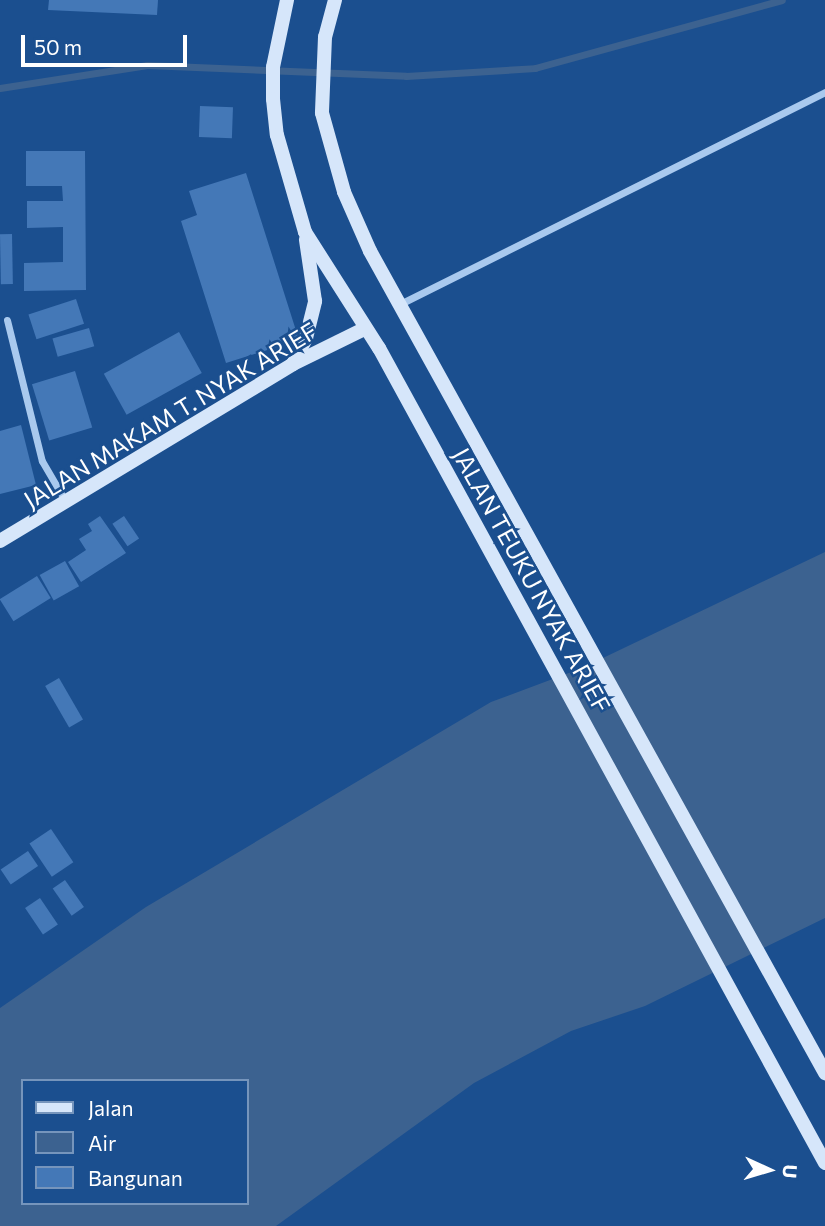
<!DOCTYPE html>
<style>
body{margin:0}
#map{position:relative;width:825px;height:1226px;overflow:hidden;background:#1b4f8f;font-family:Commissioner,sans-serif}
div>[style]{position:absolute}
[style*='--x']{left:calc(var(--x)*1px);top:calc(var(--y)*1px);width:calc(var(--w)*1px);rotate:calc(var(--a)*1deg)}
.water>*{inset:0;background:#3c6290}
.stream>*{height:7px;margin:-3.5px;padding:0 3.5px;transform-origin:3.5px;border-radius:3.5px;background:#3c6290}
.building>*{inset:0;background:#4478b7;transform-origin:0 0}
.street>*{height:7px;margin:-3.5px;padding:0 3.5px;transform-origin:3.5px;border-radius:3.5px;background:#a9c9ee}
.secondary>*{height:14px;margin:-7px;padding:0 7px;transform-origin:7px;border-radius:7px;background:#d6e6fa}
span{translate:-50% -50%;white-space:nowrap;text-align:center;line-height:1.15;-webkit-text-stroke:5px #1b4f8f;paint-order:stroke}
.street-label{font-size:24px;color:#fff}
.legend{position:absolute;left:21px;top:1079px;width:228px;height:126px;box-sizing:border-box;background:#1b4f8f;border:2px solid #7695bc;margin:0;padding:9px 12px;list-style:none;font-size:21px;color:#fff}
.legend li{display:flex;align-items:center;gap:14px;height:35px}
.legend b{width:35px;border:2px solid #7695bc}
.north{position:absolute;left:734px;top:1135px;width:70px;height:70px;-webkit-text-stroke:5px #1b4f8f;paint-order:stroke;rotate:94deg;font-size:19px;font-weight:700;line-height:28px;text-align:center;color:#fff}
.north::after{content:'';display:block;margin:auto;width:24px;height:32px;background:#fff;clip-path:polygon(50% 0,100% 100%,50% 72%,0 100%)}
.scale{position:absolute;left:21px;top:35px;width:166px;height:32px;box-sizing:border-box;border:4px solid #fff;border-top:0;padding-left:9px;font-size:21px;line-height:24px;white-space:nowrap;color:#fff;-webkit-text-stroke:5px #1b4f8f;paint-order:stroke}
</style>
<div id="map">
<div class="water">
<i style="clip-path:polygon(evenodd,825px 552px,825px 918px,645px 1006px,571px 1031px,474px 1083px,276px 1226px,0 1226px,0 1008px,146px 907px,491px 702px,582px 668px,825px 552px,23px 1081px,247px 1081px,247px 1203px,23px 1203px,23px 1081px)"></i>
</div>
<div class="stream">
<i style="--x:0;--y:88;--w:149;--a:-8.9"></i>
<i style="--x:147;--y:65;--w:259;--a:2.4"></i>
<i style="--x:406;--y:76;--w:129;--a:-3.5"></i>
<i style="--x:535;--y:68;--w:256;--a:-15.4"></i>
</div>
<div class="building">
<i style="clip-path:polygon(49px 0,158px 0,157px 15px,48px 10px)"></i>
<i style="left:200px;top:106px;width:33px;height:31px;rotate:2deg"></i>
<i style="clip-path:polygon(26px 151px,85px 151px,86px 290px,24px 291px,24px 263px,63px 262px,63px 227px,27px 228px,27px 201px,63px 201px,62px 186px,26px 186px)"></i>
<i style="clip-path:polygon(246px 173px,299px 340px,226px 363px,181px 221px,197px 215px,189px 191px)"></i>
<i style="left:12px;top:234px;width:50px;height:12px;rotate:89deg"></i>
<i style="left:76px;top:299px;width:26px;height:50px;rotate:72deg"></i>
<i style="left:89px;top:328px;width:19px;height:38px;rotate:74deg"></i>
<i style="left:179px;top:332px;width:47px;height:86px;rotate:61deg"></i>
<i style="left:75px;top:371px;width:59px;height:45px;rotate:73deg"></i>
<i style="clip-path:polygon(21px 425px,36px 485px,0 494px,0 431px)"></i>
<i style="clip-path:polygon(100px 516px,126px 553px,81px 582px,68px 562px,86px 550px,79px 539px,92px 531px,88px 524px)"></i>
<i style="left:124px;top:516px;width:27px;height:14px;rotate:56deg"></i>
<i style="left:65px;top:561px;width:29px;height:29px;rotate:61deg"></i>
<i style="left:37px;top:576px;width:26px;height:44px;rotate:58deg"></i>
<i style="left:59px;top:678px;width:48px;height:16px;rotate:60deg"></i>
<i style="left:51px;top:829px;width:40px;height:26px;rotate:56deg"></i>
<i style="left:28px;top:851px;width:18px;height:33px;rotate:56deg"></i>
<i style="left:65px;top:880px;width:33px;height:15px;rotate:55deg"></i>
<i style="left:40px;top:898px;width:32px;height:18px;rotate:56deg"></i>
</div>
<div class="street">
<i style="--x:398;--y:305;--w:477;--a:-26.5"></i>
<i style="--x:7;--y:320;--w:145;--a:76.1"></i>
<i style="--x:42;--y:461;--w:48;--a:59.7"></i>
</div>
<div class="secondary">
<i style="--x:287;--y:0;--w:68;--a:101.8"></i>
<i style="--x:273;--y:67;--w:32;--a:90"></i>
<i style="--x:273;--y:99;--w:36;--a:84"></i>
<i style="--x:277;--y:135;--w:101;--a:73.9"></i>
<i style="--x:305;--y:232;--w:138;--a:57.5"></i>
<i style="--x:379;--y:348;--w:929;--a:61.31"></i>
<i style="--x:335;--y:0;--w:38;--a:105"></i>
<i style="--x:325;--y:37;--w:76;--a:92.3"></i>
<i style="--x:322;--y:113;--w:82;--a:74.4"></i>
<i style="--x:344;--y:192;--w:64;--a:66.2"></i>
<i style="--x:370;--y:251;--w:940;--a:61.03"></i>
<i style="--x:293;--y:364;--w:29;--a:-63"></i>
<i style="--x:306;--y:338;--w:38;--a:-76"></i>
<i style="--x:315;--y:301;--w:62;--a:-98.4"></i>
<i style="--x:0;--y:541;--w:342;--a:-31.1"></i>
<i style="--x:293;--y:364;--w:79;--a:-26.2"></i>
</div>
<div class="street-label">
<span style="left:170px;top:415px;rotate:-31deg">JALAN MAKAM T. NYAK ARIEF</span>
<span style="left:532px;top:580px;rotate:61deg">JALAN TEUKU NYAK ARIEF</span>
</div>
<ul class="legend">
<li><b style="height:9px;background:#d6e6fa"></b>Jalan</li>
<li><b style="height:19px;background:#3c6290"></b>Air</li>
<li><b style="height:19px;background:#4478b7"></b>Bangunan</li>
</ul>
<div class="north">U</div>
<div class="scale">50 m</div>
</div>
